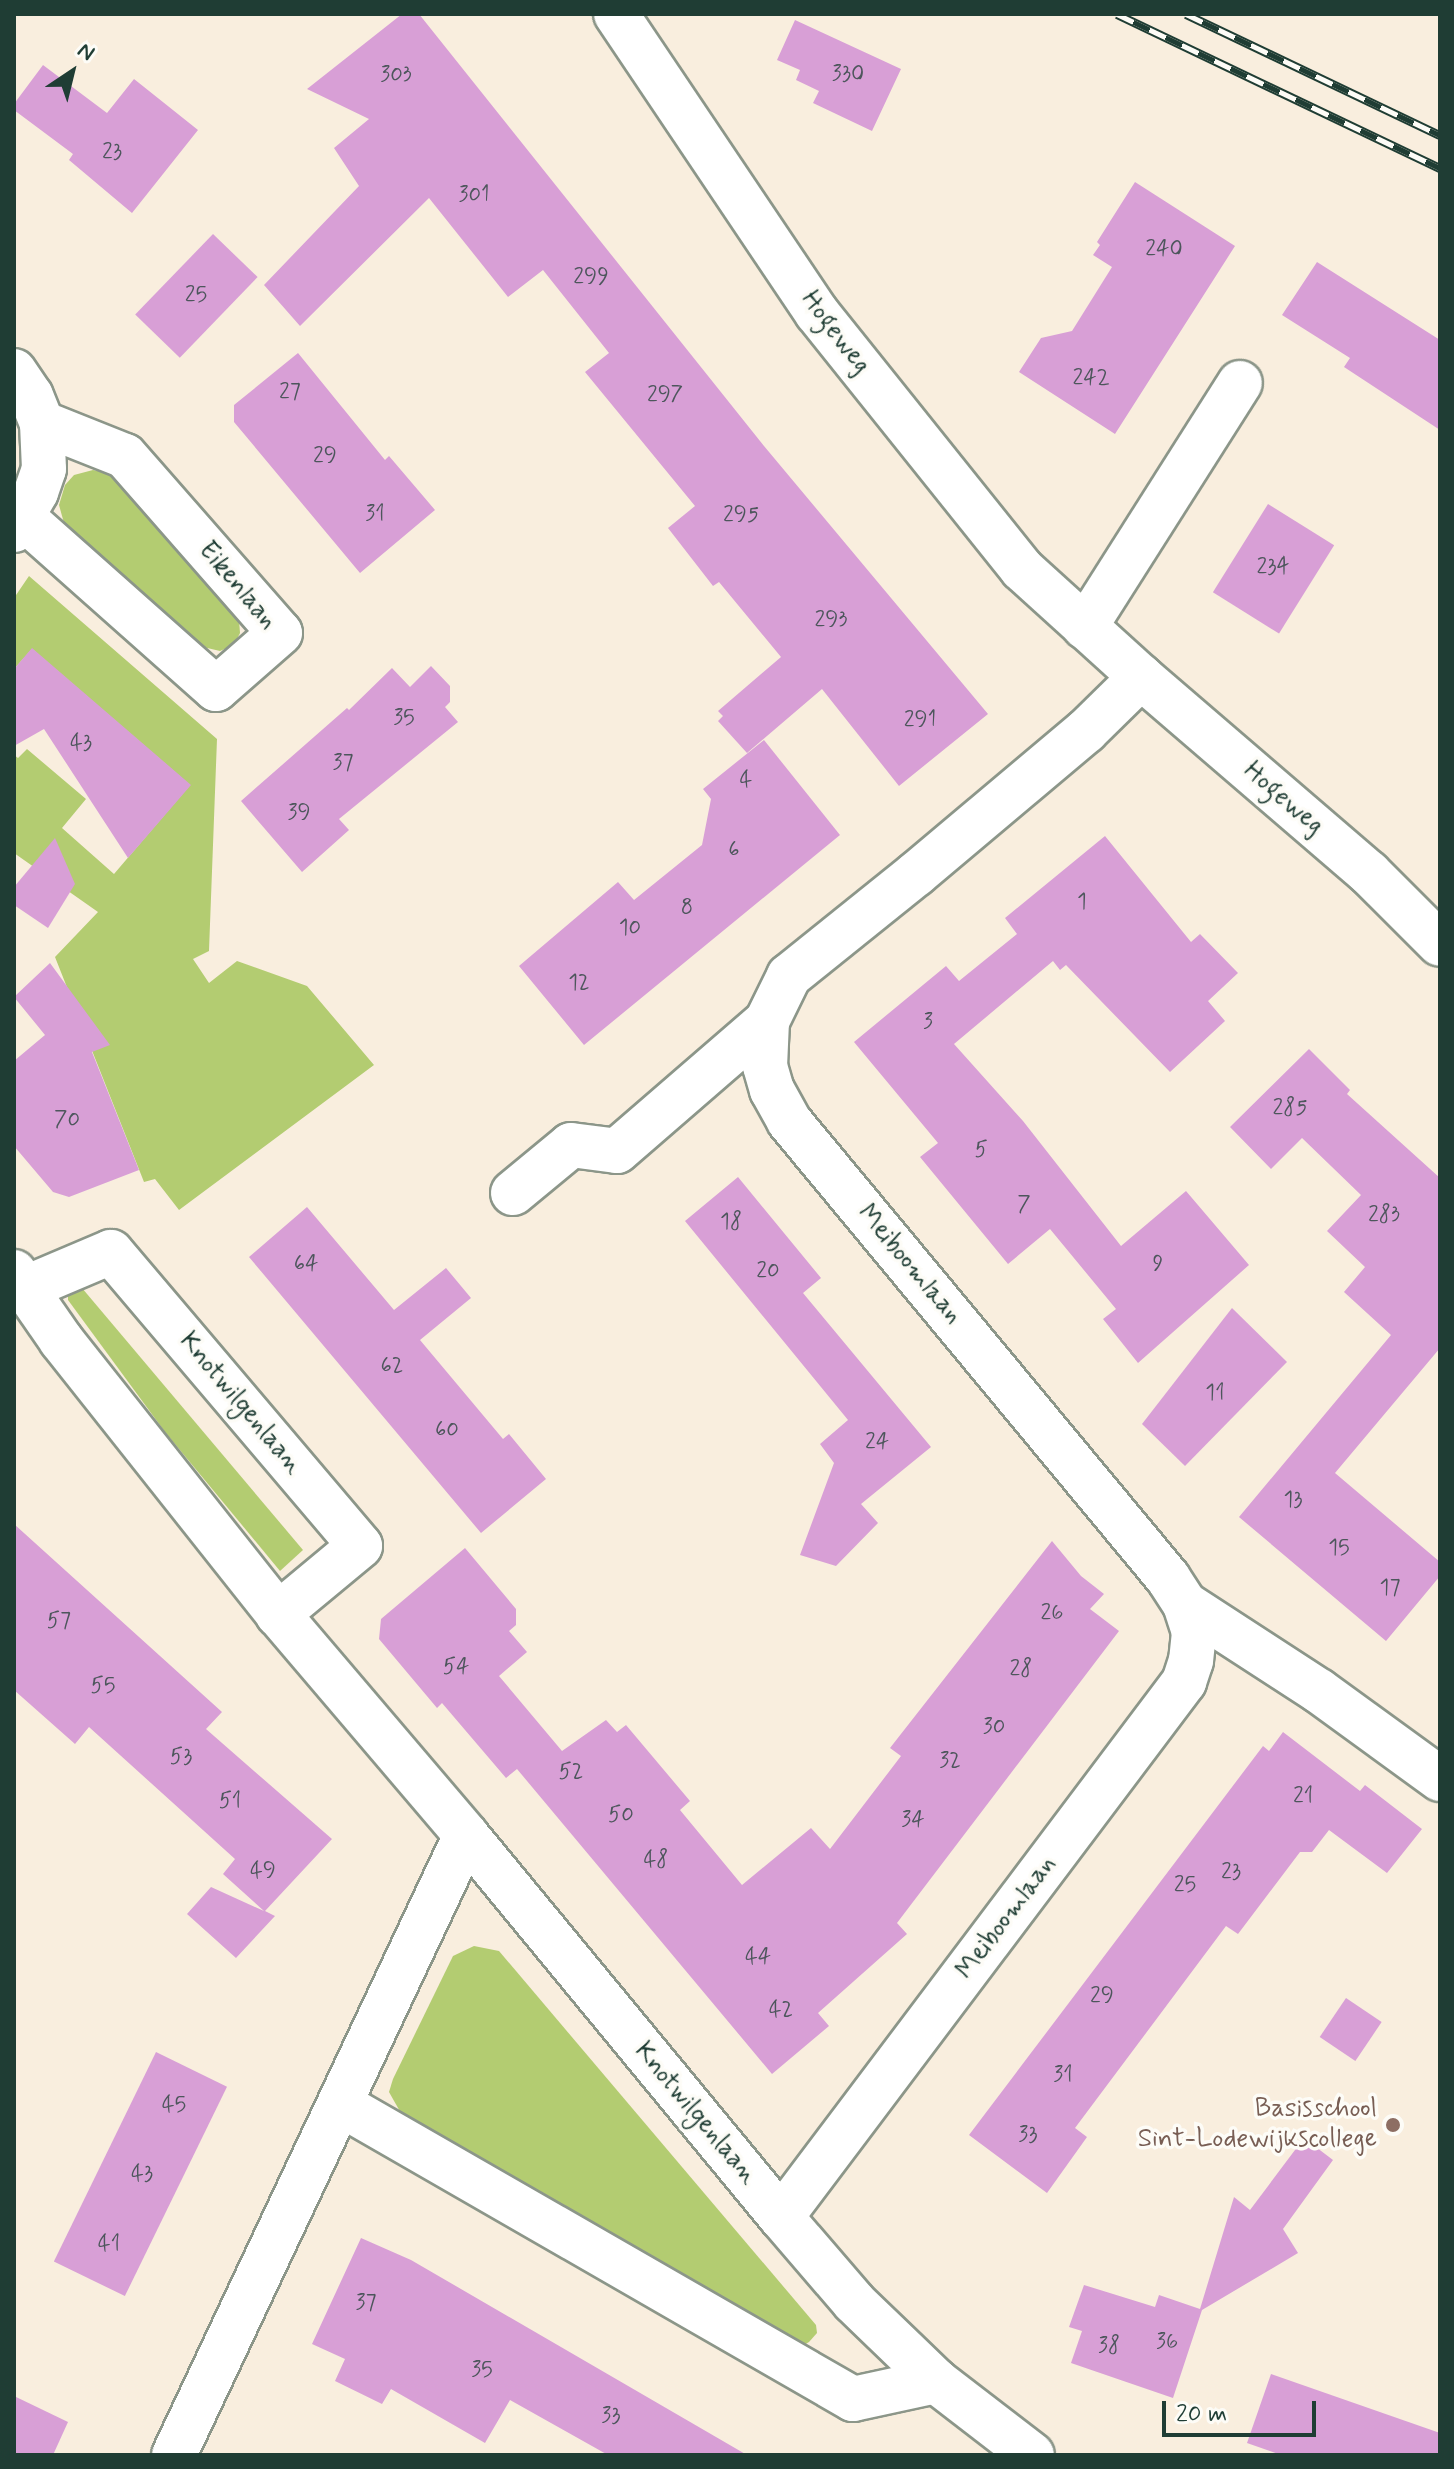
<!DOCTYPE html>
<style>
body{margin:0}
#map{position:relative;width:1454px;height:2469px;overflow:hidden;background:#f9eede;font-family:Mynerve,sans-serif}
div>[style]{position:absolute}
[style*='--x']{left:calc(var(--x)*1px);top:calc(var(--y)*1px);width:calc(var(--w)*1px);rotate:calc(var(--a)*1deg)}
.green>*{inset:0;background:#b3cc71}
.building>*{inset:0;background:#d89fd6;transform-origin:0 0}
.roads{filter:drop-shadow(2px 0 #8c9689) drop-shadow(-2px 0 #8c9689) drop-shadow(0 2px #8c9689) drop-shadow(0 -2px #8c9689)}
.minor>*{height:44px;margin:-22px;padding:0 22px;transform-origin:22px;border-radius:22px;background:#fff}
.rail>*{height:9px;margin-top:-4.5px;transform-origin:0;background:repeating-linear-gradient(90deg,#fdfcf7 0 18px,#1f3d34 0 36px);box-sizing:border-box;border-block:2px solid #1f3d34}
.dots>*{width:22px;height:22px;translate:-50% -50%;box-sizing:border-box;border:4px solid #fdfcf7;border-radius:50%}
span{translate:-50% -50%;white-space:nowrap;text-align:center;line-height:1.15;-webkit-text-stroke:7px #fdfcf7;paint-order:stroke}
.number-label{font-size:22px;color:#4d565c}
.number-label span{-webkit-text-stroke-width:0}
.street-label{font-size:26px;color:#1f3d34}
.education-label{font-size:26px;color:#785e54}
.right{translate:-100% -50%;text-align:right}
.frame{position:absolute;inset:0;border:16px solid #1f3d34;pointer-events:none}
.north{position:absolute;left:32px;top:32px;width:80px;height:80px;-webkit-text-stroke:6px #fdfcf7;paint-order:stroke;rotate:35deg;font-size:22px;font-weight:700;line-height:32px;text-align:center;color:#1f3d34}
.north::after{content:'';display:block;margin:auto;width:28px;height:36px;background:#1f3d34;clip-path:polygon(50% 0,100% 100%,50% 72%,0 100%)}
.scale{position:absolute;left:1162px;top:2401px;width:154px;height:36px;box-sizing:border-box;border:4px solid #1f3d34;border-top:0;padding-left:10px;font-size:24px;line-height:28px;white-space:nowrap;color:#1f3d34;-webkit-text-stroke:6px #fdfcf7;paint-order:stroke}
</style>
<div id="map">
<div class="green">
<i style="clip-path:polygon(93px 470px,112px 474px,239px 620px,240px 633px,234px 645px,220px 651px,203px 647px,64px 523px,59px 505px,65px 485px,74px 475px)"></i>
<i style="clip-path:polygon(29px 576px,217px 739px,209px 951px,193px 959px,209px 983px,237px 961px,307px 986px,374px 1065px,179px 1210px,155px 1179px,144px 1182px,55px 957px,98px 912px,14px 853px,14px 755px,18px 758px,27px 749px,86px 799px,62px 828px,114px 874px,190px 785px,32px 649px,14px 669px,14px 598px)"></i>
<i style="clip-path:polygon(82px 1288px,303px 1550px,280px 1571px,165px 1432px,68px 1300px,68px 1290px)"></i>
<i style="clip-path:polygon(474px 1946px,499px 1951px,816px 2325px,817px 2333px,809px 2342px,799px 2348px,402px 2115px,389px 2092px,393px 2079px,453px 1956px)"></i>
</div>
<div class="building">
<i style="clip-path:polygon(402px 14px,419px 14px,764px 446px,988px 714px,899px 786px,822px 689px,747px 753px,718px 721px,723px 716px,718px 711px,781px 657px,719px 582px,713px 586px,668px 528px,695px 506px,585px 372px,609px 353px,543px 270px,508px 297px,429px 198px,300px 326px,264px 285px,359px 186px,334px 148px,369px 119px,307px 89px)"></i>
<i style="clip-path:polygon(795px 20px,901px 69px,872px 131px,813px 103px,819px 91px,796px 80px,800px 70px,777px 60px)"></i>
<i style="clip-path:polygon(43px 65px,107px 113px,134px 79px,198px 130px,132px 213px,69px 160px,73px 154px,14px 110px,14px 104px)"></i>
<i style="clip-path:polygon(1135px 182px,1235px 246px,1115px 434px,1019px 372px,1041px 338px,1072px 331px,1112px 267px,1093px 255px,1100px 245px,1097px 242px)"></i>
<i style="left:213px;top:234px;width:62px;height:112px;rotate:44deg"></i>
<i style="clip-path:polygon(1317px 262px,1440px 340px,1440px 430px,1344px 367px,1350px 358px,1282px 315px)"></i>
<i style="clip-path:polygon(298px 353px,385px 460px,389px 456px,435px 510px,360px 573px,234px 422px,234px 405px)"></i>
<i style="left:1268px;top:504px;width:78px;height:104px;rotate:32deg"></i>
<i style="clip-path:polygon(32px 648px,191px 785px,128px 858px,44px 729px,14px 746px,14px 669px)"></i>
<i style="clip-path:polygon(431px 666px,450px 686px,450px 702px,445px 707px,458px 722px,339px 819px,349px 830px,302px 872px,241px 801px,347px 708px,349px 710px,392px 668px,410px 687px)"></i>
<i style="clip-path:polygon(764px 740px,840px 835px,584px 1045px,519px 966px,618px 882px,634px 900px,702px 845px,711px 799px,703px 789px)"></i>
<i style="clip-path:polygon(1105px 836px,1191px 942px,1200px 934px,1238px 973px,1208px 1001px,1225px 1021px,1170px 1072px,1066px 965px,1060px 970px,1053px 961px,954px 1044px,1023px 1121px,1121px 1246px,1186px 1191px,1249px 1265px,1138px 1363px,1103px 1319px,1116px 1309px,1050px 1229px,1008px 1264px,920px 1157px,938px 1143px,854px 1042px,946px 966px,959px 981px,1017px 934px,1005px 918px)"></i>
<i style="clip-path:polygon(55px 838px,75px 884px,48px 928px,14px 905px,14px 887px)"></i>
<i style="clip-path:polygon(50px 963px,110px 1045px,92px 1052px,139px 1170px,69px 1197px,53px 1192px,14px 1146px,14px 1061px,45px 1035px,14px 997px)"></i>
<i style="clip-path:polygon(1309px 1049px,1350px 1090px,1347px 1094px,1440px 1178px,1440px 1348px,1335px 1473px,1440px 1562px,1440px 1576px,1386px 1641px,1239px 1517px,1391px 1335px,1344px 1292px,1365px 1267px,1327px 1231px,1361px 1195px,1302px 1138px,1271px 1169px,1230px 1127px)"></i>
<i style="clip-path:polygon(738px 1177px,821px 1278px,803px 1293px,931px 1447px,861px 1504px,878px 1523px,836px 1566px,800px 1555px,834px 1463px,820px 1444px,848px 1420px,685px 1221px)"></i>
<i style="clip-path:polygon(307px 1207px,394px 1310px,446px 1268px,471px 1298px,420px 1340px,503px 1439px,509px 1434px,546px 1479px,481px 1533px,249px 1257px)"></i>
<i style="clip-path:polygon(1232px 1308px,1287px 1362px,1185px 1466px,1142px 1424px)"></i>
<i style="clip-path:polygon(14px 1524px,222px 1712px,206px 1729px,332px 1839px,265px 1911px,275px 1916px,236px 1958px,187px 1914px,211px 1887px,264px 1911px,223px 1874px,235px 1859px,89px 1727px,75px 1744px,14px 1690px)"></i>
<i style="clip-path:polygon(1052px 1541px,1081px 1576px,1104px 1594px,1090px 1609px,1119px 1631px,897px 1923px,907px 1934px,818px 2013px,829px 2026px,772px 2074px,517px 1769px,506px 1778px,442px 1703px,437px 1708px,379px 1639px,381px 1619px,465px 1548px,516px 1609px,516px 1625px,509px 1631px,527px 1652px,499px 1676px,562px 1751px,606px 1720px,617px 1732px,626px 1725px,690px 1801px,680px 1810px,742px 1885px,811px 1828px,830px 1849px,901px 1756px,890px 1748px)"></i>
<i style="clip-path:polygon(1283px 1732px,1360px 1791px,1365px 1785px,1422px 1829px,1387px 1873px,1329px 1830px,1312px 1852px,1300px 1852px,1238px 1934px,1226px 1926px,1158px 2017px,1075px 2128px,1087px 2137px,1047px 2193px,969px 2135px,1263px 1746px,1269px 1751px)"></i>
<i style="left:1346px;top:1998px;width:43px;height:47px;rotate:34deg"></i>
<i style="left:156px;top:2052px;width:79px;height:233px;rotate:26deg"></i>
<i style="clip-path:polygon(1304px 2138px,1333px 2160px,1283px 2229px,1298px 2253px,1202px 2310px,1173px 2398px,1071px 2363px,1082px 2331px,1069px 2327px,1084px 2285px,1155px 2307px,1159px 2295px,1200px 2309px,1234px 2197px,1250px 2210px)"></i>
<i style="clip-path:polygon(361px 2238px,411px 2260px,747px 2455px,608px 2455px,510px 2400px,485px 2443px,391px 2389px,382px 2404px,335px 2381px,345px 2359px,312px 2344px)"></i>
<i style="clip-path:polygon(1271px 2374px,1440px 2433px,1440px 2455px,1281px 2455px,1247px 2443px)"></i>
<i style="clip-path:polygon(14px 2396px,68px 2422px,53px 2455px,14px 2455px)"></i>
</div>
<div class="roads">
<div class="minor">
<i style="--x:616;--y:14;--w:360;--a:56.1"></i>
<i style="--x:817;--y:313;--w:328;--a:51.3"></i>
<i style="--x:1022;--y:569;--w:161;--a:42.2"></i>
<i style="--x:1141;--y:677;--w:301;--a:40.7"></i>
<i style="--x:1369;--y:873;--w:100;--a:45"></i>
<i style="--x:14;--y:371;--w:30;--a:56"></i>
<i style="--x:31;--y:396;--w:29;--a:68"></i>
<i style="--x:42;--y:423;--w:89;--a:21.7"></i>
<i style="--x:125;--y:456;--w:235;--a:48.8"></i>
<i style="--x:280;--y:633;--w:85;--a:138.8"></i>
<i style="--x:216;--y:689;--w:259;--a:-138.4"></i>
<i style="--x:14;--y:530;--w:44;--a:-59.9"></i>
<i style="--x:36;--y:492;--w:24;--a:-71"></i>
<i style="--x:44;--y:469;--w:46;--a:-92.5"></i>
<i style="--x:1085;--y:627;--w:289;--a:-57.6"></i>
<i style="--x:767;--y:1021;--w:45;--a:92.5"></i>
<i style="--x:765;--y:1066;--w:25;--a:74"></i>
<i style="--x:772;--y:1090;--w:35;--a:61"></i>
<i style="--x:789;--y:1121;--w:594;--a:50.33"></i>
<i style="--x:1168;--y:1578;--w:31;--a:57"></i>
<i style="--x:1185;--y:1604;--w:160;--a:33"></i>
<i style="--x:1319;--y:1691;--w:150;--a:36"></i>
<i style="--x:513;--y:1193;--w:75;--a:-39.6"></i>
<i style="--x:571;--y:1145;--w:46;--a:7.4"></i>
<i style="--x:617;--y:1151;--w:198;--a:-40.9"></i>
<i style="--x:767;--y:1021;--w:50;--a:-63.9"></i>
<i style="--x:789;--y:976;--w:163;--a:-38.8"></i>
<i style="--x:916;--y:874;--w:222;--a:-40.1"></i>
<i style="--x:1086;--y:731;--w:77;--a:-44.5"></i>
<i style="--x:14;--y:1272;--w:83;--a:55.3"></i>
<i style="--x:61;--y:1340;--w:350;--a:51.6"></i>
<i style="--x:278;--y:1614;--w:290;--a:49.6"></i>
<i style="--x:466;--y:1835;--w:495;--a:50.5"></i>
<i style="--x:781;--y:2217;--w:112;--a:49.3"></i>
<i style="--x:854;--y:2302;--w:114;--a:43.9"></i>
<i style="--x:26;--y:1288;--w:92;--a:-23"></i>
<i style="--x:111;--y:1252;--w:385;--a:49.7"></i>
<i style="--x:360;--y:1546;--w:107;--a:140.3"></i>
<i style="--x:340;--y:2104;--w:592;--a:29.9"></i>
<i style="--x:853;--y:2399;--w:85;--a:-12.2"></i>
<i style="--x:936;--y:2381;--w:121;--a:37.6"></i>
<i style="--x:781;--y:2217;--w:670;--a:-53.01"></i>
<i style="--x:1184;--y:1682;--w:22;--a:-72"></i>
<i style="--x:1191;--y:1661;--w:29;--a:-84"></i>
<i style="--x:1194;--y:1632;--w:29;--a:-108"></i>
<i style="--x:174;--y:2455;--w:685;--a:-64.78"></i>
</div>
</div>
<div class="rail">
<i style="--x:1117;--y:14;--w:358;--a:25.5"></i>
<i style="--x:1186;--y:14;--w:281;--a:25.5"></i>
</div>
<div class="dots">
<i style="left:1393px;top:2125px;background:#8d6e63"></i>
</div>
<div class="number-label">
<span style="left:848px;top:75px">330</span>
<span style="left:396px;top:76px">303</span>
<span style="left:112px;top:153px">23</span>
<span style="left:474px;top:196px">301</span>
<span style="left:1164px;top:250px">240</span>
<span style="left:591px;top:278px">299</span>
<span style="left:196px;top:296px">25</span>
<span style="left:1091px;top:379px">242</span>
<span style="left:290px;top:393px">27</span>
<span style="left:665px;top:396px">297</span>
<span style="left:325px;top:457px">29</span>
<span style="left:375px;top:515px">31</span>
<span style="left:741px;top:516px">295</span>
<span style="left:1273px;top:568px">234</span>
<span style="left:831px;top:621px">293</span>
<span style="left:404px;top:719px">35</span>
<span style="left:920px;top:721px">291</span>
<span style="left:81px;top:744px">43</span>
<span style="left:343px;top:764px">37</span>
<span style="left:746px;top:781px">4</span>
<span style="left:299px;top:814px">39</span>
<span style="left:734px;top:851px">6</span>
<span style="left:1082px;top:903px">1</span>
<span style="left:687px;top:909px">8</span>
<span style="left:630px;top:929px">10</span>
<span style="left:579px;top:984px">12</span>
<span style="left:928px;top:1023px">3</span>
<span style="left:1290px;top:1109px">285</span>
<span style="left:67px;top:1121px">70</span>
<span style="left:981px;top:1151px">5</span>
<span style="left:1024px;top:1206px">7</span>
<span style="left:1384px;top:1216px">283</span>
<span style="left:731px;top:1223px">18</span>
<span style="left:306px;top:1265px">64</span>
<span style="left:1158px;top:1265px">9</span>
<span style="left:768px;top:1272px">20</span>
<span style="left:392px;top:1367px">62</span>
<span style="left:1215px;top:1394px">11</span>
<span style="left:447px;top:1431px">60</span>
<span style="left:877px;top:1443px">24</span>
<span style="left:1293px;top:1501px">13</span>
<span style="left:1339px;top:1549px">15</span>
<span style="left:1390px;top:1589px">17</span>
<span style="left:1052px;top:1614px">26</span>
<span style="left:59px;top:1622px">57</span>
<span style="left:456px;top:1668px">54</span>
<span style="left:1021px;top:1670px">28</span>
<span style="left:103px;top:1687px">55</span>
<span style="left:994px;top:1728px">30</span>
<span style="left:181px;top:1758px">53</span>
<span style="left:950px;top:1762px">32</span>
<span style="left:571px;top:1773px">52</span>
<span style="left:1303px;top:1797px">21</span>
<span style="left:230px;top:1802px">51</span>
<span style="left:621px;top:1816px">50</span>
<span style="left:913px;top:1821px">34</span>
<span style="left:656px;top:1861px">48</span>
<span style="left:263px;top:1872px">49</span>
<span style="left:1231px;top:1873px">23</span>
<span style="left:1185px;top:1886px">25</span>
<span style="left:758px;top:1958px">44</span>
<span style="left:1102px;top:1997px">29</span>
<span style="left:781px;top:2011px">42</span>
<span style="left:1063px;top:2076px">31</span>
<span style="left:174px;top:2106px">45</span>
<span style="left:1028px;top:2136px">33</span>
<span style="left:142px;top:2175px">43</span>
<span style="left:109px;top:2245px">41</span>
<span style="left:366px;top:2304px">37</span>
<span style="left:1167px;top:2343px">36</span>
<span style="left:1109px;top:2347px">38</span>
<span style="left:482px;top:2371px">35</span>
<span style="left:611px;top:2417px">33</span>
</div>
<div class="street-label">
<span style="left:835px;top:333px;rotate:53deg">Hogeweg</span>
<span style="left:237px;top:586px;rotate:50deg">Eikenlaan</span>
<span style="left:1283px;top:799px;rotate:41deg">Hogeweg</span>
<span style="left:909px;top:1265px;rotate:50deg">Meiboomlaan</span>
<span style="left:240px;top:1404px;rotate:50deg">Knotwilgenlaan</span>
<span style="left:1007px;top:1918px;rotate:-53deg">Meiboomlaan</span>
<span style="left:695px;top:2114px;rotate:50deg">Knotwilgenlaan</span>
</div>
<div class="education-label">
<span class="right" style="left:1377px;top:2125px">Basisschool<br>Sint-Lodewijkscollege</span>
</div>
<div class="frame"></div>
<div class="north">N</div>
<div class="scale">20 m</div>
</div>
